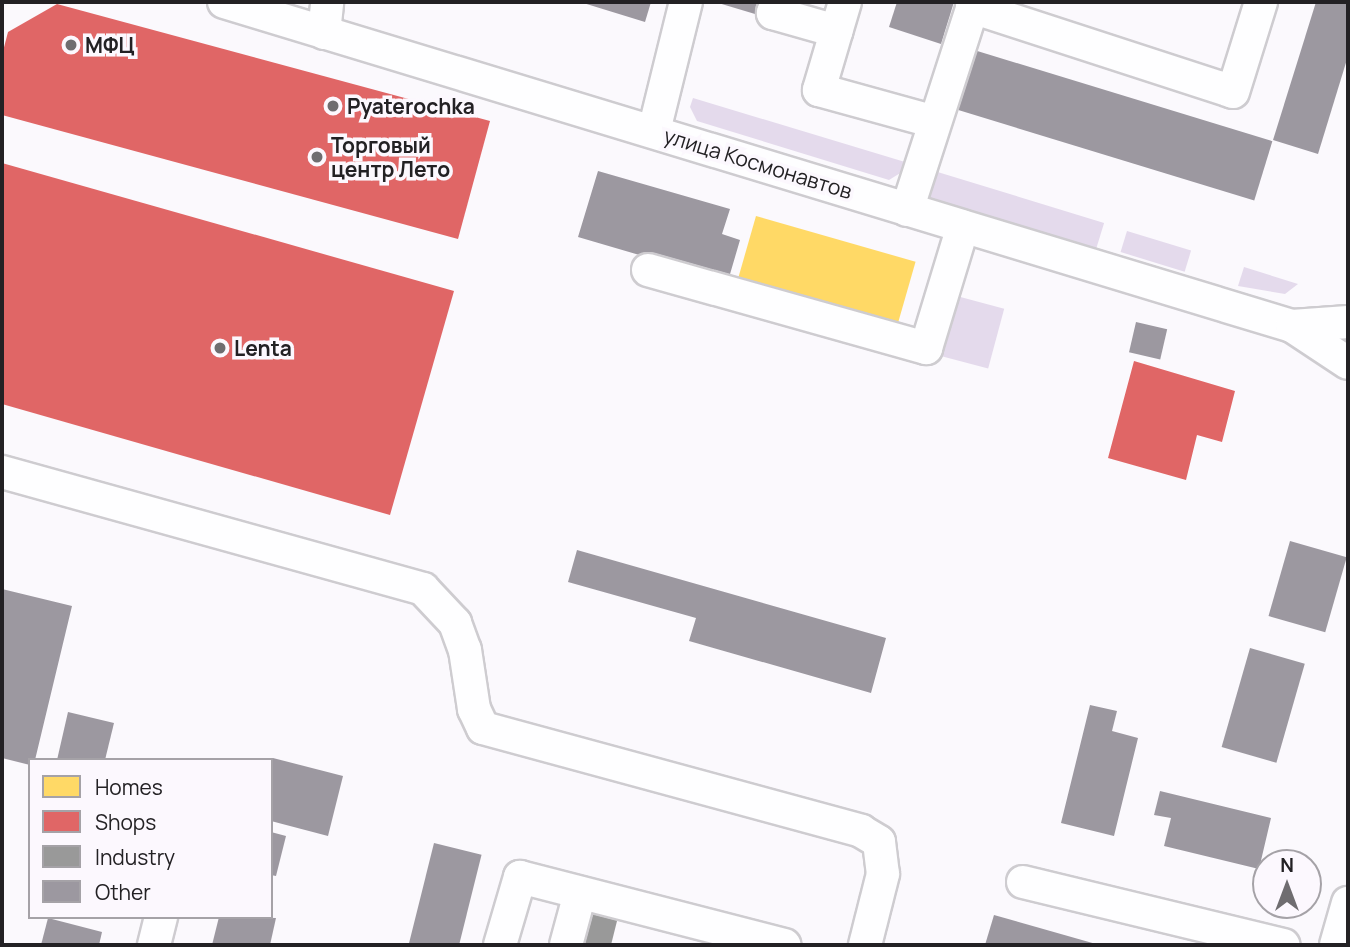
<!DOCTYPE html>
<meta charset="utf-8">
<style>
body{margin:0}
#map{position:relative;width:1350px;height:947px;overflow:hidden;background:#fbf9fd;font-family:Manrope,sans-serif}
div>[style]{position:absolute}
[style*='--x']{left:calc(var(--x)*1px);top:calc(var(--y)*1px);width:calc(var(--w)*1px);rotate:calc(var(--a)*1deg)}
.green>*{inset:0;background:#e4daec;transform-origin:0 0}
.homes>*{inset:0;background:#ffd966;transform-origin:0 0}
.shops>*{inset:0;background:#e06666}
.industry>*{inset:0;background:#999}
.building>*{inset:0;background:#9c98a0;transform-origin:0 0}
.roads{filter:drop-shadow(2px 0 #ceccd0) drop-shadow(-2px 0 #ceccd0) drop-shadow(0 2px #ceccd0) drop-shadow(0 -2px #ceccd0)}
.minor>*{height:32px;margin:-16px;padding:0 16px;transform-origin:16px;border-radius:16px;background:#fefeff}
.dots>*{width:19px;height:19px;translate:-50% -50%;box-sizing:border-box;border:4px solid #fcf8fe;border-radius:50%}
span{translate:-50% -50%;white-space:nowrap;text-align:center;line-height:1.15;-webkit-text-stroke:7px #fcf8fe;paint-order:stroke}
.poi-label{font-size:21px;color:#232124;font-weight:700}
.left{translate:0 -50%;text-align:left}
.street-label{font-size:21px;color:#232124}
.frame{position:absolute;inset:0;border:4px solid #232124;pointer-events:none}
.legend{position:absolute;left:28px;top:758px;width:245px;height:161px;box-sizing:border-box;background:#fcf8fe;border:2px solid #a5a2a7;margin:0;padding:9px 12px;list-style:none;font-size:21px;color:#232124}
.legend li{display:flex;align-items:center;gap:14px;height:35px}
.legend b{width:35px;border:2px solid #a5a2a7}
.north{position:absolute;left:1252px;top:849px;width:70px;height:70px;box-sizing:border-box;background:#fcf8fe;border:2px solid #a5a2a7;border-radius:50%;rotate:0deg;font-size:19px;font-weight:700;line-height:28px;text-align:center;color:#232124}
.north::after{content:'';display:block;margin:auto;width:24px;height:32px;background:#6f6d70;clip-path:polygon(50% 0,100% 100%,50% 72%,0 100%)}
</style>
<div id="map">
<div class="green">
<i style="clip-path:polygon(693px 98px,905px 162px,902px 172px,889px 180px,697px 121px,690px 107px)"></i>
<i style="left:931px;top:170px;width:181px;height:27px;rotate:17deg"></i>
<i style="left:1127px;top:231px;width:67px;height:22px;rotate:17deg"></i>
<i style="clip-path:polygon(1244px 267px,1298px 284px,1285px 294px,1238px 286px)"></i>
<i style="left:953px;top:295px;width:53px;height:62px;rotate:15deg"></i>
</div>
<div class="homes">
<i style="left:756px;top:216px;width:166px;height:71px;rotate:16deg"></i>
</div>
<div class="shops">
<i style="clip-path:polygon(57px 4px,490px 121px,458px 239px,2px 115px,2px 55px,8px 32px)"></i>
<i style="clip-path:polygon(2px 163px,454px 291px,390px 515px,2px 404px)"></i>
<i style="clip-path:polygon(1134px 361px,1235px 391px,1222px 442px,1197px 435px,1186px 480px,1108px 458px)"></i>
</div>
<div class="industry">
<i style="clip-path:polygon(595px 905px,620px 909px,611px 945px,584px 945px)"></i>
</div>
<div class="building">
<i style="clip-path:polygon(580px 2px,651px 2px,645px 22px)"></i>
<i style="clip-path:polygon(715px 2px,758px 2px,755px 14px)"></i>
<i style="clip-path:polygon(897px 2px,954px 2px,941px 44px,889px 27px)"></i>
<i style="clip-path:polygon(1316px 2px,1348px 2px,1348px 56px,1318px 154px,1273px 140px)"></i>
<i style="left:974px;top:50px;width:312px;height:62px;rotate:17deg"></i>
<i style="clip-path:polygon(598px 171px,730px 209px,722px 234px,740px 240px,728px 281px,578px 237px)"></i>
<i style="left:1136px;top:322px;width:32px;height:31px;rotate:13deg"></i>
<i style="left:1290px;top:541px;width:59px;height:78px;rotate:16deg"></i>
<i style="clip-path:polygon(577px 550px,886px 638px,871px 693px,689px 641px,696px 618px,568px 582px)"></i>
<i style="clip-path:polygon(2px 589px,72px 606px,35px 760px,30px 760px,30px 765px,2px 758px)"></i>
<i style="left:1250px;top:648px;width:57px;height:103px;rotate:16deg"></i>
<i style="clip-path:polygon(1090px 705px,1117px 711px,1112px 731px,1138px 738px,1114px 836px,1061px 823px)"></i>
<i style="clip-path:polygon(68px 712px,114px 723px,105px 760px,57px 760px)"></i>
<i style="clip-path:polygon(273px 758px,343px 776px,328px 836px,271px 821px)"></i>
<i style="clip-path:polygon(1160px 791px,1271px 818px,1259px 869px,1164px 846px,1171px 818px,1154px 815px)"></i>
<i style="clip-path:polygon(271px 832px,286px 836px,276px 876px,271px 875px)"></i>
<i style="left:434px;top:843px;width:49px;height:105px;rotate:14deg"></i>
<i style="clip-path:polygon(994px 915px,1096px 944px,1096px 945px,985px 945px)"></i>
<i style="clip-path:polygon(219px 917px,276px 918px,270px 945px,212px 945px)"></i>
<i style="clip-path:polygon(48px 918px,102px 932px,99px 945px,41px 945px)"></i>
</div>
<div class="roads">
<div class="minor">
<i style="--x:224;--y:2;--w:1116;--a:16.88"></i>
<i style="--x:1292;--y:326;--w:67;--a:33.5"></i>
<i style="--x:777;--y:2;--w:12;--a:110"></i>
<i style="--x:773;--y:13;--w:66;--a:15.9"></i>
<i style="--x:845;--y:2;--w:92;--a:106.5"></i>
<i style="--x:819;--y:90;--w:120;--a:15.4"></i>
<i style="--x:972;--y:7;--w:274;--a:18"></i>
<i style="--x:1233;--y:92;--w:94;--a:-72.7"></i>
<i style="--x:324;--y:33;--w:31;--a:-84"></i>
<i style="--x:654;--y:131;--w:133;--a:-76.1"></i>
<i style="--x:907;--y:210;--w:219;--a:-72.1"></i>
<i style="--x:648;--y:270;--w:289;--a:15.7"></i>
<i style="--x:926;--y:348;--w:127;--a:-73.1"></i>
<i style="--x:1292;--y:326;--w:56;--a:-4.1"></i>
<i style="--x:2;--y:472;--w:437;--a:15.5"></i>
<i style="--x:423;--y:589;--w:47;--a:46.7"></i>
<i style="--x:455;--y:623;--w:29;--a:70"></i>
<i style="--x:465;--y:650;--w:60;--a:81.3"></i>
<i style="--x:474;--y:709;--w:21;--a:65"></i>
<i style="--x:483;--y:728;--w:392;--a:15.2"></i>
<i style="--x:861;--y:831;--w:21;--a:31"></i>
<i style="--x:879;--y:842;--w:32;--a:83"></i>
<i style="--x:883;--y:874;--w:73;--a:104.2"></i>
<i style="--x:1023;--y:882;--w:268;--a:13.6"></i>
<i style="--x:154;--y:945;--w:29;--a:-76"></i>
<i style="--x:500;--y:945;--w:71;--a:-73.6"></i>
<i style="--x:520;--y:877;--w:273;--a:14.4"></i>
<i style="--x:566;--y:945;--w:54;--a:-74.9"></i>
<i style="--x:1336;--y:945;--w:44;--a:-74.1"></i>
</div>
</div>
<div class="dots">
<i style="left:71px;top:45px;background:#6f6d70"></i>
<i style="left:333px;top:106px;background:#6f6d70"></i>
<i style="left:317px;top:157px;background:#6f6d70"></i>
<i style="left:220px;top:348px;background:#6f6d70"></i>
</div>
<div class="poi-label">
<span class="left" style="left:85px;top:45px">МФЦ</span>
<span class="left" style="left:347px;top:106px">Pyaterochka</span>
<span class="left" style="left:331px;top:157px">Торговый<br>центр Лето</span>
<span class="left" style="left:234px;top:348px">Lenta</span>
</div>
<div class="street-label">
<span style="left:758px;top:163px;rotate:17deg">улица Космонавтов</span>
</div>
<div class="frame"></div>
<ul class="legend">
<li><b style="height:19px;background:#ffd966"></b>Homes</li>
<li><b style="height:19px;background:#e06666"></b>Shops</li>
<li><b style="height:19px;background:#999"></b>Industry</li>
<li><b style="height:19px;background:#9c98a0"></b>Other</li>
</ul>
<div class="north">N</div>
</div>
